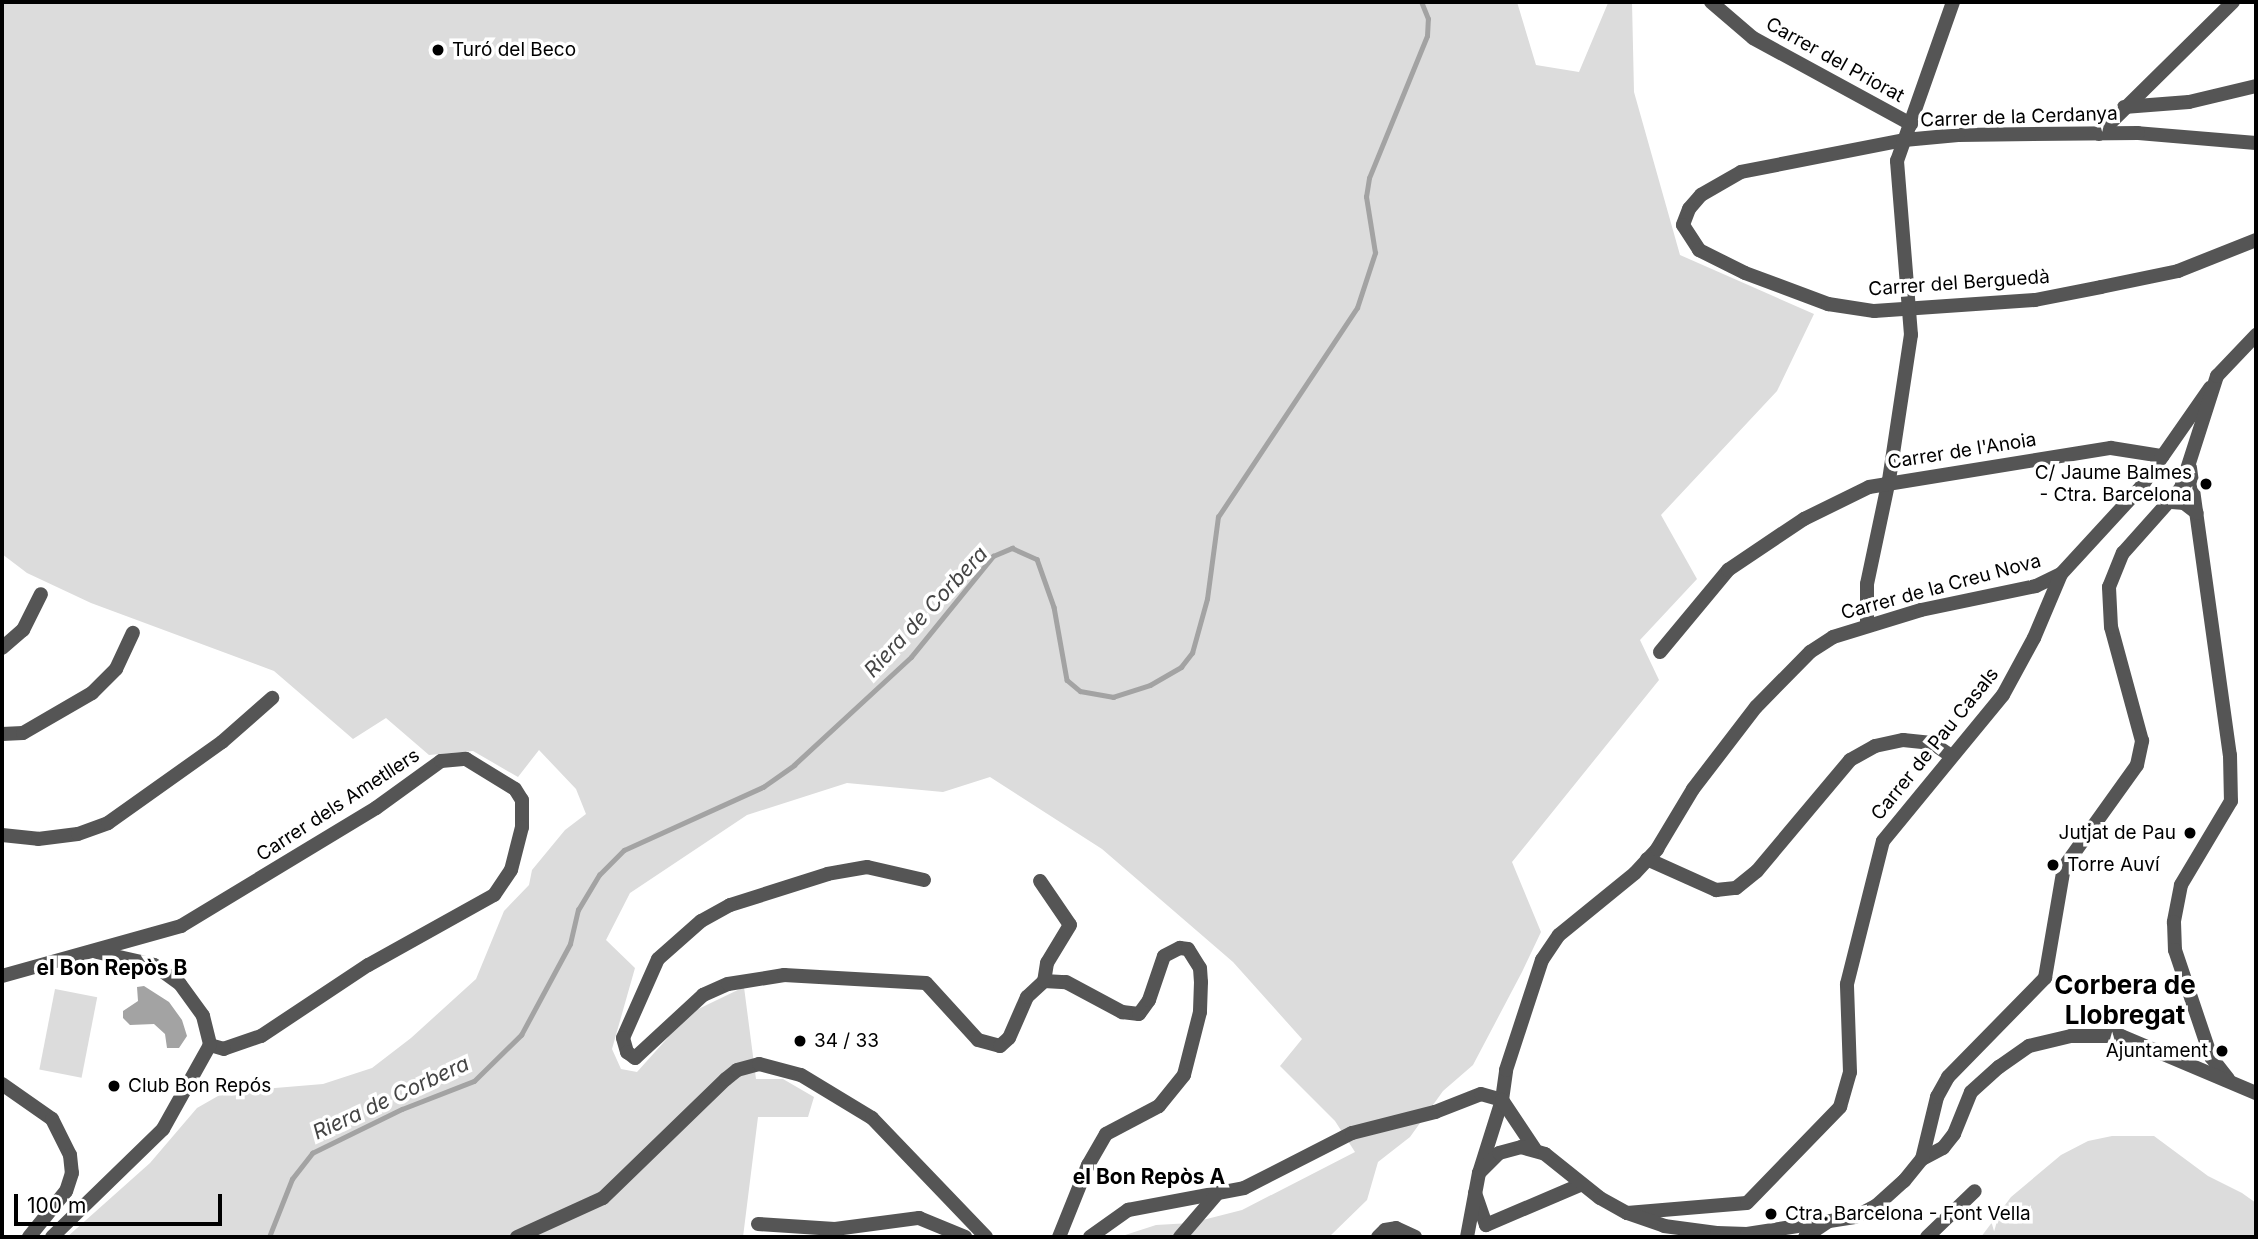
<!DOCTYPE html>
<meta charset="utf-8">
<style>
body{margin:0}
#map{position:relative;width:2258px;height:1239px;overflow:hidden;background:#fff;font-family:Inter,sans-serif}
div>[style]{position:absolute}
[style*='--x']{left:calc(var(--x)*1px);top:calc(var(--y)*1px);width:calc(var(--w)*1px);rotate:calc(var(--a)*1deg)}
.green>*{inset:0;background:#dcdcdc;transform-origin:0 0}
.water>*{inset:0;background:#a3a3a3}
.stream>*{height:4.5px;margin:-2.25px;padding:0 2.25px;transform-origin:2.25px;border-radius:2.25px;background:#a3a3a3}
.minor>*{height:14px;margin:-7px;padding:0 7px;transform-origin:7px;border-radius:7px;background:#555}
.tertiary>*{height:14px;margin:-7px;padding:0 7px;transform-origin:7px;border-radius:7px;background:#555}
.dots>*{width:19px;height:19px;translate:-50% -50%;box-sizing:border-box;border:4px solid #fff;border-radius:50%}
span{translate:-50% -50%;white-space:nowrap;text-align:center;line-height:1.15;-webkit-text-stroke:7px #fff;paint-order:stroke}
.poi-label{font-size:19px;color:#000}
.left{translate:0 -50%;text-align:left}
.right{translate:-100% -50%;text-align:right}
.street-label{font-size:19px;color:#000}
.water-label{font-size:21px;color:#444;font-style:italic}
.neighbourhood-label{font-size:21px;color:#000;font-weight:700}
.district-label{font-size:26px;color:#000;font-weight:700}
.frame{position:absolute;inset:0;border:4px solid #000;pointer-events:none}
.scale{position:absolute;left:14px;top:1194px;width:208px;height:32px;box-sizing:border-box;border:4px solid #000;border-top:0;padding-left:9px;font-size:21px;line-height:24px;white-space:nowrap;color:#000;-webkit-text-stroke:5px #fff;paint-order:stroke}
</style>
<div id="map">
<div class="green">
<i style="clip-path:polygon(2px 2px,1517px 2px,1536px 65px,1579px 72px,1608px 3px,1632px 2px,1634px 92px,1680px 255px,1814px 314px,1777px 391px,1661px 515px,1697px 579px,1640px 640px,1659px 680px,1512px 862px,1541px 932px,1522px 972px,1473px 1065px,1443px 1091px,1410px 1137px,1378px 1162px,1367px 1200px,1329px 1237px,1119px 1237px,1156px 1225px,1191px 1223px,1242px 1210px,1355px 1152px,1335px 1121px,1280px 1066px,1302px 1039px,1233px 962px,1102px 849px,990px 777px,943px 792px,847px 783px,747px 815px,630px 893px,606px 940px,635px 968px,612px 1049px,621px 1069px,637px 1072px,690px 1013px,744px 987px,756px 1079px,783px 1079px,814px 1097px,808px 1117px,758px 1117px,743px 1237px,67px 1237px,150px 1163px,197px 1108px,225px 1092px,323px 1084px,372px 1068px,411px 1038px,476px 979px,504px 911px,529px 885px,532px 870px,565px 830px,586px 814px,576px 789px,539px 750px,518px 777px,473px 751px,429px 755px,386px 718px,353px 739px,274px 671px,91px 603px,27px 573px,2px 554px)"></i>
<i style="left:55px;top:989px;width:43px;height:82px;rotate:11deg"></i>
<i style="clip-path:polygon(2112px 1136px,2154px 1136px,2208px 1176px,2242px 1193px,2256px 1203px,2256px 1237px,1981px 1237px,2011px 1197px,2061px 1155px,2088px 1141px)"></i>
</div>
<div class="water">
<i style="clip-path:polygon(144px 986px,169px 1002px,182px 1020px,187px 1036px,179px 1048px,167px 1048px,165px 1034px,154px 1024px,130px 1025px,123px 1018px,123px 1011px,138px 1001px,137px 987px)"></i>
</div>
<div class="stream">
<i style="--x:269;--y:1237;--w:62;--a:-68.4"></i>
<i style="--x:292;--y:1179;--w:33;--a:-52"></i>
<i style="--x:312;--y:1153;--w:100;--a:-26.1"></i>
<i style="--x:402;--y:1109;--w:77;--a:-21.3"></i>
<i style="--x:474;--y:1081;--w:66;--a:-44.4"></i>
<i style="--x:521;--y:1035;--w:103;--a:-61.7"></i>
<i style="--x:570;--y:944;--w:35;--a:-77"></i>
<i style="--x:578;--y:910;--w:41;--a:-59"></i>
<i style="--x:599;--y:875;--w:35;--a:-45"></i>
<i style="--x:624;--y:850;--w:153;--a:-24.4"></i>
<i style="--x:763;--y:787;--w:38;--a:-35"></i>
<i style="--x:794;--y:765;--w:159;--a:-42.7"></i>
<i style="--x:911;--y:657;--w:130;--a:-50.9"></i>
<i style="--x:993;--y:556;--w:21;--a:-23"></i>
<i style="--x:1012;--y:548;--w:27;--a:24"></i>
<i style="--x:1037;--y:559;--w:51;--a:70.5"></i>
<i style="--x:1054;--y:607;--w:74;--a:79.9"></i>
<i style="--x:1067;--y:680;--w:17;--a:40"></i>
<i style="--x:1080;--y:691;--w:34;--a:10"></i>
<i style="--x:1113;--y:697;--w:39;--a:-18"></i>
<i style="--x:1150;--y:685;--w:36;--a:-30"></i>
<i style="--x:1181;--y:667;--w:18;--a:-52"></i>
<i style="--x:1192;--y:653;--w:56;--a:-74.5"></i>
<i style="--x:1207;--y:599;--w:83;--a:-82.4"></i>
<i style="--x:1218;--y:517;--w:251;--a:-56.4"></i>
<i style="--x:1357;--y:308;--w:58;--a:-71.9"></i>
<i style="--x:1375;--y:253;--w:57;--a:-99.1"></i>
<i style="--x:1366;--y:197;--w:19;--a:-81"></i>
<i style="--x:1369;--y:178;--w:153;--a:-67.8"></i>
<i style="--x:1427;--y:36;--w:17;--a:-87"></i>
<i style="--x:1428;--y:19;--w:18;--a:-112"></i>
</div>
<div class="minor">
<i style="--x:1711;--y:2;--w:55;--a:40.6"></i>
<i style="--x:1753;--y:38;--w:180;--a:28.6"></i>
<i style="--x:2124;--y:107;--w:65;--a:-4.4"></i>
<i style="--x:2189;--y:102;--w:69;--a:-13.4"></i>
<i style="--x:2099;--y:134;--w:188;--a:-44.6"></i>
<i style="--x:2256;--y:143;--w:118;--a:-175.2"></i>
<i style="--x:2138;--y:133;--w:180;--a:179.4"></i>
<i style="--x:1958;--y:135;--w:54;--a:174.7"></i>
<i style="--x:1904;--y:140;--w:166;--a:168.9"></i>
<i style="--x:1741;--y:172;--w:46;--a:150.1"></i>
<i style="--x:1701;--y:195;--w:18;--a:131"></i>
<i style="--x:1689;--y:209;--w:17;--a:111"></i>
<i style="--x:1683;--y:225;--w:30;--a:57"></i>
<i style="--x:1699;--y:250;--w:51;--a:26.6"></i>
<i style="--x:1745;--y:273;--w:89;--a:20.5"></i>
<i style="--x:1828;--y:304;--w:47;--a:8.7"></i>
<i style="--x:1874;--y:311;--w:161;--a:-3.9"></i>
<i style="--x:2035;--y:300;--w:67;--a:-11.1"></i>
<i style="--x:2101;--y:287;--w:79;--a:-11.7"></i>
<i style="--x:2178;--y:271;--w:84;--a:-21.7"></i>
<i style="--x:2190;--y:468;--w:290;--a:82.1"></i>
<i style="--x:2230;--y:755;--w:46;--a:88.8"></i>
<i style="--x:2231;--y:801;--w:98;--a:120.8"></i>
<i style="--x:2181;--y:885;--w:38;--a:101"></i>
<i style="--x:2174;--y:922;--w:28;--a:88"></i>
<i style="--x:2175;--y:950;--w:113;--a:71.4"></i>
<i style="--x:2211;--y:1057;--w:28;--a:52"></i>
<i style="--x:2172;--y:502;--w:12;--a:5"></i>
<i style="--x:2184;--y:503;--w:16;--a:38"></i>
<i style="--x:1867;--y:623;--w:39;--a:-90"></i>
<i style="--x:1867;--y:584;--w:106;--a:-78.1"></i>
<i style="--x:1889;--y:480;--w:147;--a:-81.4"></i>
<i style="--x:1911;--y:335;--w:175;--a:-94.6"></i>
<i style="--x:1897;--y:161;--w:169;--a:-70.6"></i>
<i style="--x:2;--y:648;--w:28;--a:-41"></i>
<i style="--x:23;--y:630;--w:40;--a:-63.4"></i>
<i style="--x:1660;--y:652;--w:107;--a:-50.3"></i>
<i style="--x:1728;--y:570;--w:92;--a:-33.9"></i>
<i style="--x:1804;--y:519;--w:72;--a:-26.2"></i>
<i style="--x:1869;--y:487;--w:245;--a:-9.2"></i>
<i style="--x:2111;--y:448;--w:52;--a:8.9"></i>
<i style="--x:2;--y:734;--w:21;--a:-3"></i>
<i style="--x:23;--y:733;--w:80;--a:-30.1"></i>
<i style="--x:92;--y:693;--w:34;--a:-45"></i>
<i style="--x:116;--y:669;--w:40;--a:-65"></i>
<i style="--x:2;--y:835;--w:36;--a:6"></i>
<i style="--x:38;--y:839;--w:40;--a:-7.1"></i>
<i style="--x:78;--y:834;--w:32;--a:-20"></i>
<i style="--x:108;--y:823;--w:140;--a:-35.4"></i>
<i style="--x:222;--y:742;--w:67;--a:-41.3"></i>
<i style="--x:1647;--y:859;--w:76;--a:24.2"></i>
<i style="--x:1716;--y:890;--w:20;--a:-6"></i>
<i style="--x:1736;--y:888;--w:27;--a:-39"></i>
<i style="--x:1757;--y:871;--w:145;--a:-50"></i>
<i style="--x:1850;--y:760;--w:29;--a:-29"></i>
<i style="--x:1875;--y:746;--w:29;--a:-12"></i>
<i style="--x:1903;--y:740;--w:29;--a:6"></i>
<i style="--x:1932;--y:743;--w:22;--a:34"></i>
<i style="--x:924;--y:880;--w:58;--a:-167.2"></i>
<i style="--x:867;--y:867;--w:40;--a:170"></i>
<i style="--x:828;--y:874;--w:103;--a:162.4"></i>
<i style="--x:730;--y:905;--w:33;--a:151"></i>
<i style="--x:701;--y:921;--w:57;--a:138.5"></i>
<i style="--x:658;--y:959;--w:86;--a:113.9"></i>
<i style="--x:623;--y:1038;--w:15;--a:74"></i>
<i style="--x:627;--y:1052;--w:10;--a:37"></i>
<i style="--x:635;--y:1058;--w:93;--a:-42.8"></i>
<i style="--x:703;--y:995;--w:27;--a:-24"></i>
<i style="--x:728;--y:984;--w:57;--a:-9.1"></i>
<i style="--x:784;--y:975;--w:142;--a:3.2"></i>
<i style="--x:926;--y:983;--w:77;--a:47.6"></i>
<i style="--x:978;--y:1040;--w:23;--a:15"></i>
<i style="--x:1000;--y:1046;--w:12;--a:-42"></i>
<i style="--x:1009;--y:1038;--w:45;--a:-66.3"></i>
<i style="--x:1027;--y:997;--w:23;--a:-43"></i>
<i style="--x:1044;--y:981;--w:22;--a:3"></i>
<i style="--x:1066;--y:982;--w:64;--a:28.2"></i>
<i style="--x:1122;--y:1012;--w:17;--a:7"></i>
<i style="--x:1139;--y:1014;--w:17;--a:-54"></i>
<i style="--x:1149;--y:1000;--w:46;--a:-71.2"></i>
<i style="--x:1164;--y:956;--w:18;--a:-27"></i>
<i style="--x:1180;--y:948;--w:8;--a:7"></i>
<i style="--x:1188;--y:949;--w:22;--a:58"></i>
<i style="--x:1200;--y:968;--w:14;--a:86"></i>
<i style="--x:1201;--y:982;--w:30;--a:92"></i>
<i style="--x:1200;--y:1012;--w:65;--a:104.3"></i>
<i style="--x:1184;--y:1075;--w:40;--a:129"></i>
<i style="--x:1159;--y:1106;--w:60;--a:152.2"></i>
<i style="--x:1106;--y:1134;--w:36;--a:120"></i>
<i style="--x:1088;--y:1165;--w:78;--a:111.9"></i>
<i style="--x:1040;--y:881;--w:53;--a:55.7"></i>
<i style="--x:1070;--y:925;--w:44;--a:121.2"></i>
<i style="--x:1047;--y:963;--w:18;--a:99"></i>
<i style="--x:97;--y:952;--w:58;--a:12.8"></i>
<i style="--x:154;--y:965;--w:32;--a:36"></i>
<i style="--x:180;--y:984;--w:39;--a:54"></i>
<i style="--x:203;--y:1016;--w:30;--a:76"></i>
<i style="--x:2;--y:976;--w:186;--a:-15.6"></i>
<i style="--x:181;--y:926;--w:228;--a:-31.2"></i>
<i style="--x:376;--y:808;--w:80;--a:-35.9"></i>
<i style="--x:441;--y:761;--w:25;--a:-5"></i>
<i style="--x:466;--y:759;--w:57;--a:31.5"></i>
<i style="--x:515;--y:789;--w:13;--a:58"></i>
<i style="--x:522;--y:800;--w:27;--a:90"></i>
<i style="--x:522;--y:827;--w:44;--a:104.3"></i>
<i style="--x:511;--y:870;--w:30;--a:124"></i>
<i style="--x:494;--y:895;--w:144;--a:150.9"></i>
<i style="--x:368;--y:965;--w:128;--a:146.4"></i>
<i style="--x:261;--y:1036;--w:39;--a:161"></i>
<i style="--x:224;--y:1049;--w:15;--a:-164"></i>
<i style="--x:2;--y:1084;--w:61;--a:35"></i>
<i style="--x:52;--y:1119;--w:40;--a:63.4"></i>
<i style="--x:70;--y:1155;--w:18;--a:84"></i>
<i style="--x:72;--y:1173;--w:19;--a:108"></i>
<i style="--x:66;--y:1191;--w:59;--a:128.8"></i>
<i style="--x:1922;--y:1159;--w:24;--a:-28"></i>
<i style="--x:1943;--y:1148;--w:18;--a:-52"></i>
<i style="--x:1954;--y:1134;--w:45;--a:-68"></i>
<i style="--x:1971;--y:1092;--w:38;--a:-42"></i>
<i style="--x:1999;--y:1067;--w:37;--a:-35"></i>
<i style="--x:2029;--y:1046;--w:43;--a:-13.4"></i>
<i style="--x:2071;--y:1036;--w:50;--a:0"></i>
<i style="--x:2121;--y:1036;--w:147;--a:22.9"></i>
<i style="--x:1479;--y:1173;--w:77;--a:-72.5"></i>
<i style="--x:1502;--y:1100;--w:30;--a:-82"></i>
<i style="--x:1506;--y:1070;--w:116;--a:-71.9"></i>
<i style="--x:1542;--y:960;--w:30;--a:-56"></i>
<i style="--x:1559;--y:935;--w:98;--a:-39.2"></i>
<i style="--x:1635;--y:873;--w:33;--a:-47"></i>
<i style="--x:1657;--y:849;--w:70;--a:-59"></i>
<i style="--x:1693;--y:789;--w:103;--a:-52.5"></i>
<i style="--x:1756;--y:707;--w:77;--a:-45.5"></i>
<i style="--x:1810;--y:652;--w:27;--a:-33"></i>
<i style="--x:1833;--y:637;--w:92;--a:-17.1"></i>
<i style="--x:1921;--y:610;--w:117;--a:-11.8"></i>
<i style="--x:2036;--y:586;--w:28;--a:-26"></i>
<i style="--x:2061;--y:574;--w:118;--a:-47.4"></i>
<i style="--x:2141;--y:487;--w:121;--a:-55.1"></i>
<i style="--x:1475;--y:1193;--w:34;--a:71"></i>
<i style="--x:1486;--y:1225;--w:104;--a:-23.1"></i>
<i style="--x:1627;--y:1213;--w:120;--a:-4.8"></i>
<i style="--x:1747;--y:1203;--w:134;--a:-45.9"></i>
<i style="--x:1840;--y:1107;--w:36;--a:-74"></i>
<i style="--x:1850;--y:1072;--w:88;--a:-92"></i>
<i style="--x:1847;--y:984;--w:147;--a:-75.9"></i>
<i style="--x:1883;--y:841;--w:189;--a:-50.6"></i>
<i style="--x:2003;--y:695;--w:65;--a:-61.5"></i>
<i style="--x:2034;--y:638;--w:69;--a:-67.1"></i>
<i style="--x:758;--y:1224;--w:77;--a:3.7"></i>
<i style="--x:835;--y:1229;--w:85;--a:-7.5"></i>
<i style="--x:919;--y:1218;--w:50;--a:22.4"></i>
<i style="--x:52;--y:1237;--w:155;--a:-44.2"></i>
<i style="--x:163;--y:1129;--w:96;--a:-60.8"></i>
<i style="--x:517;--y:1237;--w:94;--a:-24.4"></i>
<i style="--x:603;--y:1198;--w:171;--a:-44.1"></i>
<i style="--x:726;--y:1079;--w:14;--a:-39"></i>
<i style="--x:737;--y:1070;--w:23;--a:-15"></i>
<i style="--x:759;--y:1064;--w:43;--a:14.7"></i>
<i style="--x:801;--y:1075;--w:83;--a:31.2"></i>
<i style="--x:872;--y:1118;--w:165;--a:46.2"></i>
<i style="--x:1090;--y:1237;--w:47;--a:-35.4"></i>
<i style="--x:1128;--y:1210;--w:118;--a:-10.7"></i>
<i style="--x:1244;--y:1188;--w:121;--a:-27"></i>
<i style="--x:1352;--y:1133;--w:86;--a:-14.2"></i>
<i style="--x:1435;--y:1112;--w:49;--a:-21.4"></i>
<i style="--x:1481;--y:1094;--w:22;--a:16"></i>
<i style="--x:1502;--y:1100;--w:58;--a:56.3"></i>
<i style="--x:1180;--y:1237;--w:57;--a:-49.3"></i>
<i style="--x:1378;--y:1237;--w:10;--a:-45"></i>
<i style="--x:1385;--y:1230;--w:11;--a:-10"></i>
<i style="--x:1396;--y:1228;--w:21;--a:25"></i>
<i style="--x:1805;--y:1237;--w:27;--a:-34"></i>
<i style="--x:1927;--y:1237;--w:66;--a:-43.8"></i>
</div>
<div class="tertiary">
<i style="--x:1467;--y:1237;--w:65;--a:-79.4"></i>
<i style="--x:1479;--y:1173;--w:28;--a:-45"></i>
<i style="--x:1499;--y:1153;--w:23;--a:-15"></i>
<i style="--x:1521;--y:1147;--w:25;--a:16"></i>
<i style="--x:1545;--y:1154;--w:70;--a:38.7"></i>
<i style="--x:1600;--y:1198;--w:31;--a:29"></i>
<i style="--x:1627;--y:1213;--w:39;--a:19"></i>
<i style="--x:1664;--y:1226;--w:53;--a:7.5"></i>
<i style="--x:1717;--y:1233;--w:30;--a:2"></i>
<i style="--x:1747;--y:1234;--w:109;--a:-8.9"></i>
<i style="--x:1855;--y:1217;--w:24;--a:-28"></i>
<i style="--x:1876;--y:1206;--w:38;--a:-42"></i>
<i style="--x:1904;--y:1181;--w:28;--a:-51"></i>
<i style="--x:1922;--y:1159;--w:64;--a:-76.4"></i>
<i style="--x:1937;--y:1097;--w:23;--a:-61"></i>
<i style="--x:1948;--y:1077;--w:139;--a:-45.6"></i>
<i style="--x:2045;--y:978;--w:113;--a:-80.3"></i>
<i style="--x:2064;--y:867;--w:125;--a:-54.4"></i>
<i style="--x:2137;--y:765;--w:25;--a:-78"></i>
<i style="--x:2142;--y:741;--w:118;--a:-105.2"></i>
<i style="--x:2111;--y:627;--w:40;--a:-92.9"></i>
<i style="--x:2109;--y:587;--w:37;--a:-68"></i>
<i style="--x:2123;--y:553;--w:87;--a:-48.3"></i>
<i style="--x:2181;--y:488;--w:118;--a:-72.2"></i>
<i style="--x:2217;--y:376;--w:57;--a:-46.4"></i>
</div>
<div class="dots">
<i style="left:438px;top:50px;background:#000"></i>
<i style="left:2206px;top:484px;background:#000"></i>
<i style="left:2190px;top:833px;background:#000"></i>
<i style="left:2053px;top:865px;background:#000"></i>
<i style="left:800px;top:1041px;background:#000"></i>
<i style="left:2222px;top:1051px;background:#000"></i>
<i style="left:114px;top:1086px;background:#000"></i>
<i style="left:1771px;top:1214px;background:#000"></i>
</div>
<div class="poi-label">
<span class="left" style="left:452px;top:50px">Turó del Beco</span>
<span class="right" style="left:2192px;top:484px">C/ Jaume Balmes<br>- Ctra. Barcelona</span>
<span class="right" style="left:2176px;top:833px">Jutjat de Pau</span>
<span class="left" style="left:2067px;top:865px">Torre Auví</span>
<span class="left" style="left:814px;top:1041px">34 / 33</span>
<span class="right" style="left:2208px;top:1051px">Ajuntament</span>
<span class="left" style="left:128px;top:1086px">Club Bon Repós</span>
<span class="left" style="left:1785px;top:1214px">Ctra. Barcelona - Font Vella</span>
</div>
<div class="street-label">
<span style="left:1835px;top:60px;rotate:29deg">Carrer del Priorat</span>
<span style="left:2019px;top:117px;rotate:-2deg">Carrer de la Cerdanya</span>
<span style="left:1959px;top:283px;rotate:-4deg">Carrer del Berguedà</span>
<span style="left:1962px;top:451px;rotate:-9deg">Carrer de l'Anoia</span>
<span style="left:1941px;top:587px;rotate:-15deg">Carrer de la Creu Nova</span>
<span style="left:1935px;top:744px;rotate:-51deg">Carrer de Pau Casals</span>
<span style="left:338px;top:805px;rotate:-33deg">Carrer dels Ametllers</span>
</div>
<div class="water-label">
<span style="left:926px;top:612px;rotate:-47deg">Riera de Corbera</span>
<span style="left:391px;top:1098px;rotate:-25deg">Riera de Corbera</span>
</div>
<div class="neighbourhood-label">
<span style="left:112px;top:968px">el Bon Repòs B</span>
<span style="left:1149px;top:1177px">el Bon Repòs A</span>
</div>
<div class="district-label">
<span style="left:2125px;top:1000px">Corbera de<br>Llobregat</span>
</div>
<div class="frame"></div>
<div class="scale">100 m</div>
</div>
